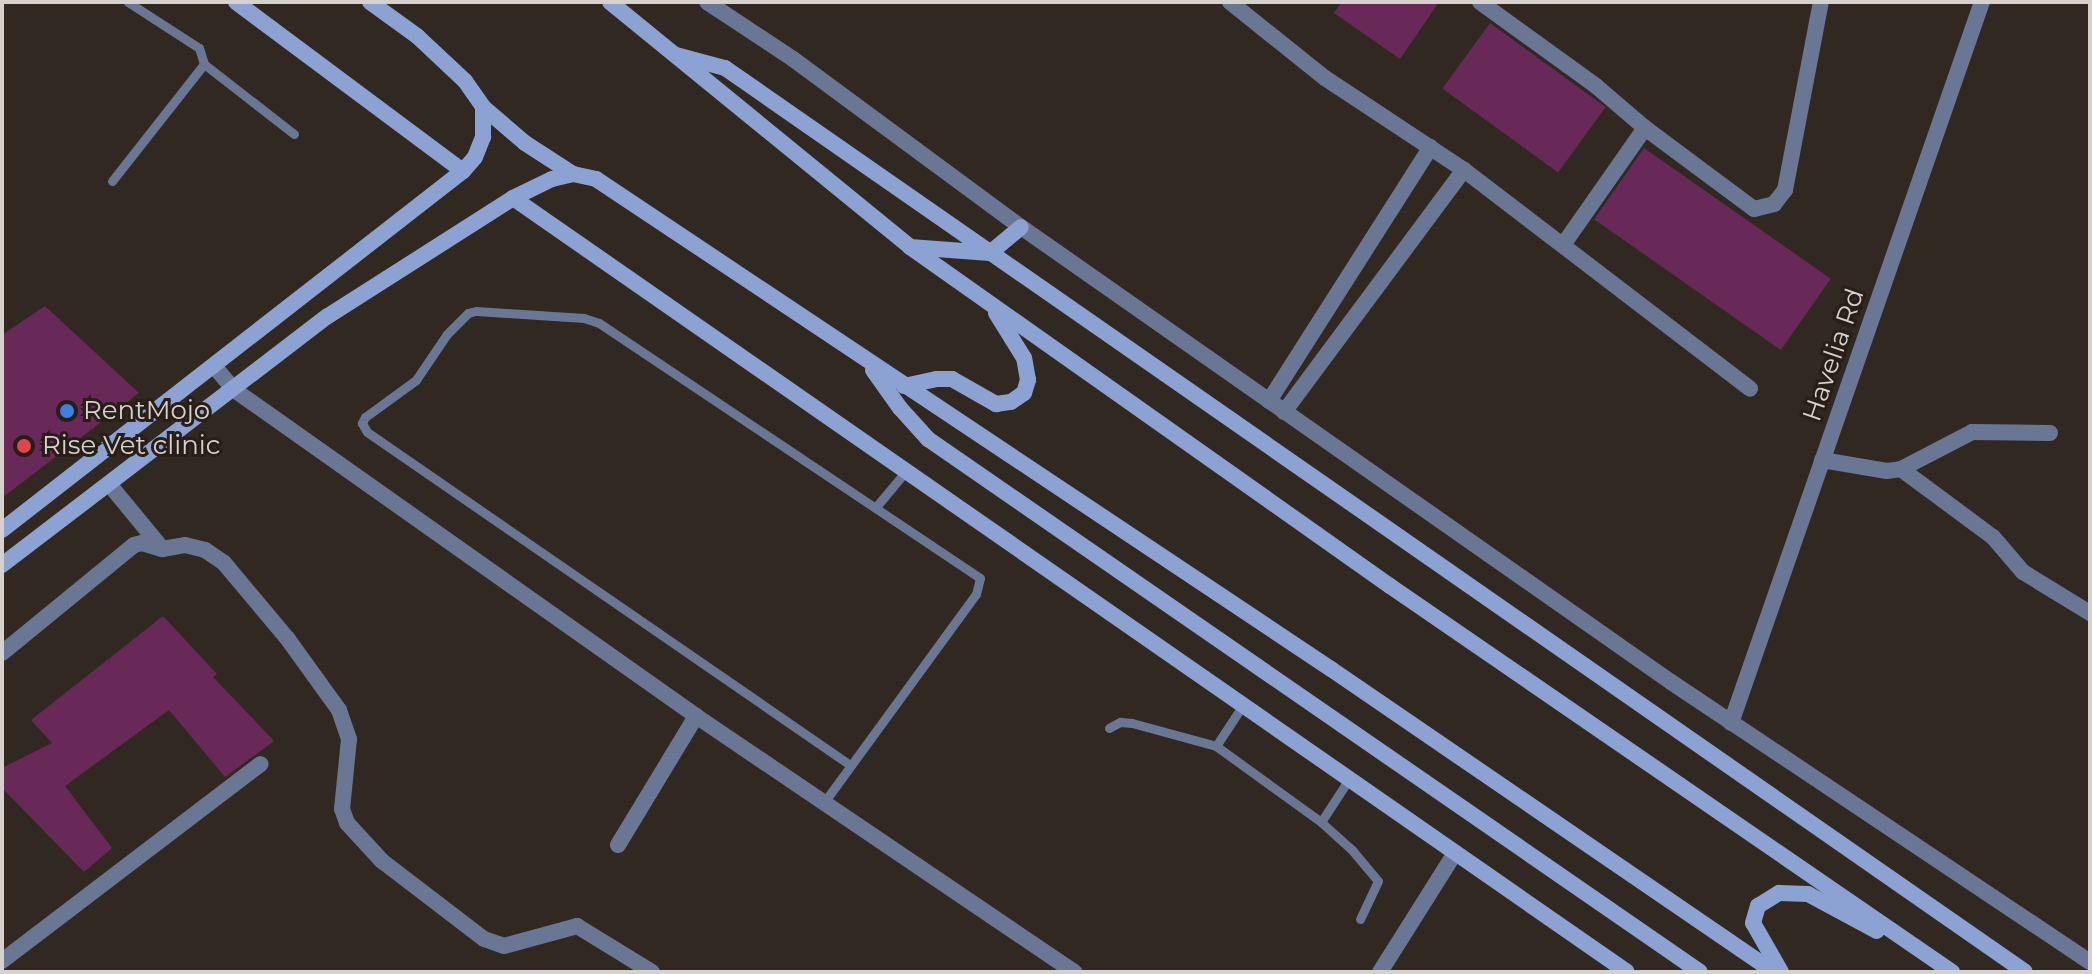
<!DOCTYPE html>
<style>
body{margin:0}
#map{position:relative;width:2092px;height:974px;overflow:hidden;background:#302821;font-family:Montserrat,sans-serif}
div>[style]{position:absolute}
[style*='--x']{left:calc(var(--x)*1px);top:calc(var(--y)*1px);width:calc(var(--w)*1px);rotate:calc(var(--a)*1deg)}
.building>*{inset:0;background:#682959;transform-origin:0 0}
.lane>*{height:9px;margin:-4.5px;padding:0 4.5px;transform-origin:4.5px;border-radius:4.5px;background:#697795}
.street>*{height:16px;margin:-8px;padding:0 8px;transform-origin:8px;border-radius:8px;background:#697795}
.secondary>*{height:16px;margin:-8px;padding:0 8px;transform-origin:8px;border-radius:8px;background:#8ca2d3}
.dots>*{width:22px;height:22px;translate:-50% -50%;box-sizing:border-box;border:4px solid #261e17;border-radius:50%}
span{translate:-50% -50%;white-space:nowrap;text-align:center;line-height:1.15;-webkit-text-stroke:6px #261e17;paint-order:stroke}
.street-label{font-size:26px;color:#d6d1cc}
.poi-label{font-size:26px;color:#d6d1cc}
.left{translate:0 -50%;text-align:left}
.frame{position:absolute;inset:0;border:4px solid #d6d1cc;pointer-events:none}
</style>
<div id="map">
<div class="building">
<i style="clip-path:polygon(1342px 2px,1439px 2px,1400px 59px,1334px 13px)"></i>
<i style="left:1490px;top:23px;width:143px;height:81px;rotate:36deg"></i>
<i style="left:1644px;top:148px;width:228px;height:87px;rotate:35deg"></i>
<i style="clip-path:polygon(45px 306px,139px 393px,2px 498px,2px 335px)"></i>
<i style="clip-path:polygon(163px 616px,217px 674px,213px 677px,274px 741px,225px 777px,169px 710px,65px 786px,112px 848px,84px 872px,2px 788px,2px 768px,52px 743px,31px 720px)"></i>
</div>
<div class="lane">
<i style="--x:204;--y:64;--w:114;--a:37.9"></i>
<i style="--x:112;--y:181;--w:149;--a:-51.8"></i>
<i style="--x:204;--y:64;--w:17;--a:-107"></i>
<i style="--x:199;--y:48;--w:85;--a:-147.1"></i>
<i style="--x:876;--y:507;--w:47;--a:-50.2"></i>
<i style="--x:1109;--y:728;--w:13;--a:-29"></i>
<i style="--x:1120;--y:722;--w:12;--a:5"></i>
<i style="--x:1132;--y:723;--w:87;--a:15.3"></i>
<i style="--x:1216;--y:746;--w:130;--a:35.9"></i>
<i style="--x:1321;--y:822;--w:42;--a:42.1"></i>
<i style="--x:1352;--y:850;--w:40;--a:50"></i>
<i style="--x:1378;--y:881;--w:42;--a:115.3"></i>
<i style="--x:1216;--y:746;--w:49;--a:-56.6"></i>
<i style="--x:825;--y:801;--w:256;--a:-53.9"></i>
<i style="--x:976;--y:594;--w:16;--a:-76"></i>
<i style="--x:980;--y:578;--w:458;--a:-146.2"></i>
<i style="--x:599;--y:323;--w:16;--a:-162"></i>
<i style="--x:584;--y:318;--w:108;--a:-176.3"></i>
<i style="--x:476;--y:311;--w:8;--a:166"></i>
<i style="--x:468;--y:313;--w:30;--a:135"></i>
<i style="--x:447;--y:334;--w:55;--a:124"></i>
<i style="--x:416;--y:380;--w:63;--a:144"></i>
<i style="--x:365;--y:417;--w:7;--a:117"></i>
<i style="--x:362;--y:423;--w:10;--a:61"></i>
<i style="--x:367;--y:432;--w:587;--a:34.58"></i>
<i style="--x:1321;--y:822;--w:51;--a:-56.9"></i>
</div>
<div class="street">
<i style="--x:707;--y:2;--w:103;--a:33.5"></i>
<i style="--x:793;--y:59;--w:283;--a:36.4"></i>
<i style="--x:1021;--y:227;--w:793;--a:34.99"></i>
<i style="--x:1671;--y:682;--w:504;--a:33.75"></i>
<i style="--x:1230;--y:2;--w:122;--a:38.7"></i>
<i style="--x:1325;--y:78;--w:167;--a:33.5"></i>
<i style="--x:1464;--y:170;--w:360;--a:37.4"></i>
<i style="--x:1480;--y:2;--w:143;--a:35.9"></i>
<i style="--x:1596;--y:86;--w:65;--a:40.6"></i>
<i style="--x:1645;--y:128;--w:136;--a:36.6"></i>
<i style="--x:1754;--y:209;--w:21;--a:-14"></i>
<i style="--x:1774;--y:204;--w:18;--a:-52"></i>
<i style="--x:1785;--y:190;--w:191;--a:-79.2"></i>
<i style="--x:1563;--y:245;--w:143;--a:-55"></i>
<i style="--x:214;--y:366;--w:30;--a:50"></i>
<i style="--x:233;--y:389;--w:567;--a:35.23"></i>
<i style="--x:696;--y:716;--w:457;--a:34.1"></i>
<i style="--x:1269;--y:401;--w:301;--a:-57.5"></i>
<i style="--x:1284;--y:412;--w:302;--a:-53.4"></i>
<i style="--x:1822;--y:460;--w:66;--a:9.6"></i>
<i style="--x:1887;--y:471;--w:14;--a:-8"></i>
<i style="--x:1901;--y:469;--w:80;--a:-27.5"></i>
<i style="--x:1972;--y:432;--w:78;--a:0.7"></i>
<i style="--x:1901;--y:469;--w:114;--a:36.5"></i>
<i style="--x:1993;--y:537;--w:46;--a:49.4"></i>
<i style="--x:2023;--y:572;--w:79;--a:31.5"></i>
<i style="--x:109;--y:484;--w:82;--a:50.5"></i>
<i style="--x:2;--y:653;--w:171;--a:-39.3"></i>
<i style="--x:134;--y:545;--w:8;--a:-14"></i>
<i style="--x:142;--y:543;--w:21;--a:17"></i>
<i style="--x:162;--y:549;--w:23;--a:-10"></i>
<i style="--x:185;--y:545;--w:21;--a:14"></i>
<i style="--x:205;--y:550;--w:23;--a:34"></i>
<i style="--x:224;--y:563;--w:98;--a:50"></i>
<i style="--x:287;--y:638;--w:89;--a:54.2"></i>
<i style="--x:339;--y:710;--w:31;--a:71"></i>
<i style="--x:349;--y:739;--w:70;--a:95.7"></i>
<i style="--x:342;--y:809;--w:15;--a:70"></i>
<i style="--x:347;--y:823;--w:52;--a:47.4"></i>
<i style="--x:382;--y:861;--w:128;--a:37.4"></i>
<i style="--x:484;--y:939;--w:21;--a:19"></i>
<i style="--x:504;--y:946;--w:76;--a:-15.3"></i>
<i style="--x:577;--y:926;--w:88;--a:31.5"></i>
<i style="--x:1731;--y:723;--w:763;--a:-70.81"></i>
<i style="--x:618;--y:845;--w:151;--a:-58.8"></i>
<i style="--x:2;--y:961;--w:325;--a:-37.3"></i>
<i style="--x:1380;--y:972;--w:141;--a:-57.8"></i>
</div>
<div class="secondary">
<i style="--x:236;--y:2;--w:283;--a:36.7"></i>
<i style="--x:370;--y:2;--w:58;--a:35.9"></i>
<i style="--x:417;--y:36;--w:66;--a:43.2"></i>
<i style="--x:465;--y:81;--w:32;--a:55"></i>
<i style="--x:483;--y:107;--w:55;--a:40.6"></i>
<i style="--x:525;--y:143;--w:57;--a:32.9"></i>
<i style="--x:573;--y:174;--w:24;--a:12"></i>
<i style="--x:596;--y:179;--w:883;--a:33.69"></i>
<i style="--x:1331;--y:669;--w:537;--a:34.37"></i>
<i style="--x:610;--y:2;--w:387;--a:39.2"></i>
<i style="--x:910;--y:247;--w:588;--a:35.23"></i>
<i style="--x:1390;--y:586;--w:682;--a:34.48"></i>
<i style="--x:676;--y:55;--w:51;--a:14.9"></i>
<i style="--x:725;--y:68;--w:1583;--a:34.81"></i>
<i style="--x:513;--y:198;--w:1356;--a:34.79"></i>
<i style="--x:910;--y:247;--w:80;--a:4.3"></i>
<i style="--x:990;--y:253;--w:40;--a:-40"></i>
<i style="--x:873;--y:370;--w:47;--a:54.6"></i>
<i style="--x:900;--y:408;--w:42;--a:47.9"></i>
<i style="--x:928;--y:439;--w:938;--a:34.62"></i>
<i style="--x:904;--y:386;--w:34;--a:-12"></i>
<i style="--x:937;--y:379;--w:15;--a:0"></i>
<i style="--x:952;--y:379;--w:51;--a:29.6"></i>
<i style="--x:996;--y:404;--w:15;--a:-8"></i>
<i style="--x:1011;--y:402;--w:16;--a:-35"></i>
<i style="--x:1024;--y:393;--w:14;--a:-73"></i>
<i style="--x:1028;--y:380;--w:22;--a:-100"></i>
<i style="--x:1024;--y:358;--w:53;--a:-121.9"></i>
<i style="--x:2;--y:530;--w:584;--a:-37.91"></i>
<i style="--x:463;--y:171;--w:18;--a:-49"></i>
<i style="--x:475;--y:157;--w:22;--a:-68"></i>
<i style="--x:483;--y:137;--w:30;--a:-90"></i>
<i style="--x:2;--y:565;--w:410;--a:-37.4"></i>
<i style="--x:328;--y:316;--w:219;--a:-32.5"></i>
<i style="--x:513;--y:198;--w:43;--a:-26"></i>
<i style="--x:552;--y:179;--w:22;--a:-13"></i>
<i style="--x:1781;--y:972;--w:56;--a:-119.7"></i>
<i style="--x:1753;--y:923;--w:18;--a:-74"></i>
<i style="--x:1758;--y:906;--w:25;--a:-32"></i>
<i style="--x:1779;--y:893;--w:29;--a:2"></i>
<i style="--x:1808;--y:894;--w:78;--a:28.2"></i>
</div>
<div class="dots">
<i style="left:67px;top:411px;background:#3f7fe0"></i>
<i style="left:24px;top:446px;background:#e0444e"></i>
</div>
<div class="street-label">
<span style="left:1834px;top:355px;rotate:-71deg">Havelia Rd</span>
</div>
<div class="poi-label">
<span class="left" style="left:83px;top:411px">RentMojo</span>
<span class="left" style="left:42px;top:446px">Rise Vet clinic</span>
</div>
<div class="frame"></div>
</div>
